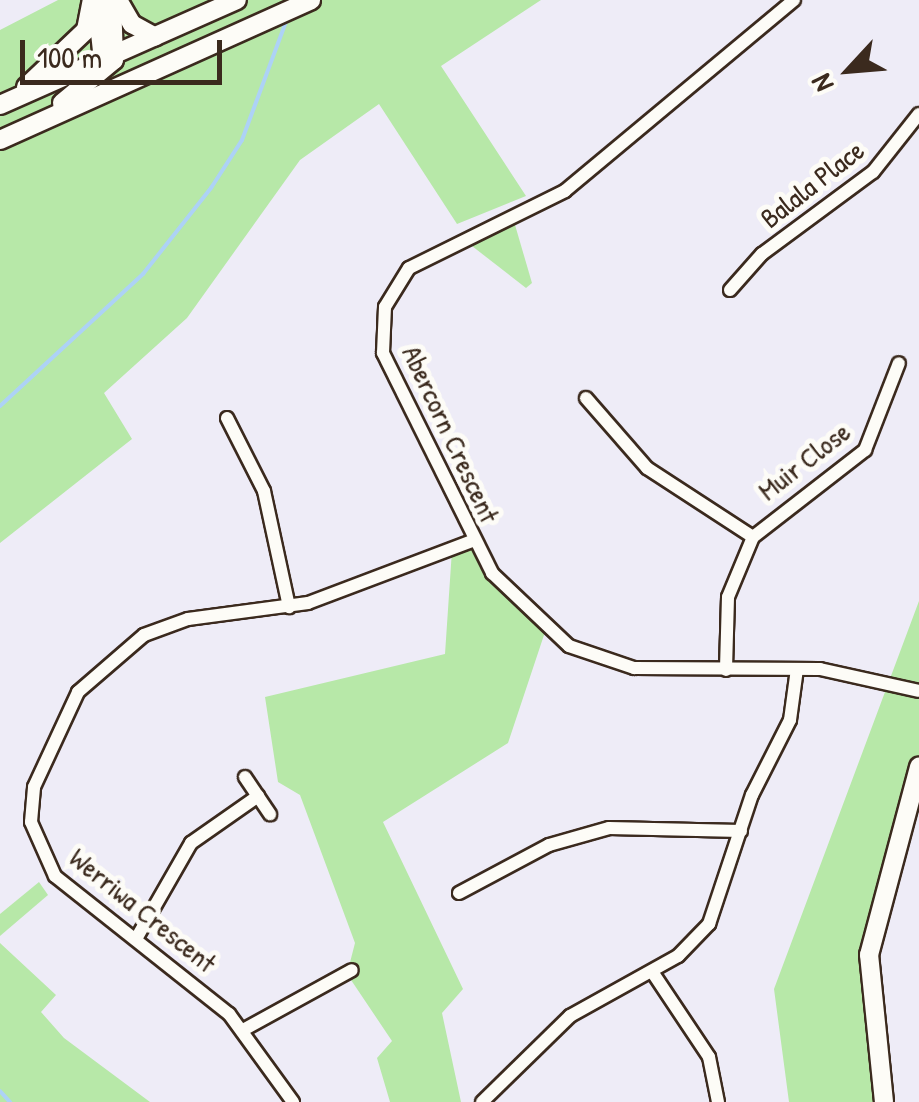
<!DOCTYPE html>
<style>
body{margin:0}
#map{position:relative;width:919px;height:1102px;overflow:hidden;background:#eeecf7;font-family:"Patrick Hand",sans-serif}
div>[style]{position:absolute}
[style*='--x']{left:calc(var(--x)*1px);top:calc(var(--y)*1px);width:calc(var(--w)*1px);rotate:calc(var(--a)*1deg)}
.green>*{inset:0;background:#b7e8a8}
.stream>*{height:4px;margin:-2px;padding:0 2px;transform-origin:2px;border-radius:2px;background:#add2f6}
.roads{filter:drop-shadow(2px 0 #3b2a1e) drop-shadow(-2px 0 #3b2a1e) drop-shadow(0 2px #3b2a1e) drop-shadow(0 -2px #3b2a1e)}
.street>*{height:12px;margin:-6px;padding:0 6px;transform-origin:6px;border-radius:6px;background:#fdfcf7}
.secondary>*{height:18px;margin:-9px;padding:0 9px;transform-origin:9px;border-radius:9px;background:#fdfcf7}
span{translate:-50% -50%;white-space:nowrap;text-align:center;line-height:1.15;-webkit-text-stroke:10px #fdfcf7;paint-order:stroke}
.street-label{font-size:28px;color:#3b2a1e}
.north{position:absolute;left:799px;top:20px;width:100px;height:100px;-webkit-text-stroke:8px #fdfcf7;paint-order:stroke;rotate:244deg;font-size:28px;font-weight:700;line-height:40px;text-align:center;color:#3b2a1e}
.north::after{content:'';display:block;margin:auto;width:35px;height:45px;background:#3b2a1e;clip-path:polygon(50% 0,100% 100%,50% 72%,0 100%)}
.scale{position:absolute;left:20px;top:40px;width:202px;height:45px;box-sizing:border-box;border:5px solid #3b2a1e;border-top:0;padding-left:12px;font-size:30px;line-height:35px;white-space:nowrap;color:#3b2a1e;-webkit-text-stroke:8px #fdfcf7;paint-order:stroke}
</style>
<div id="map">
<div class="green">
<i style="clip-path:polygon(58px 0,541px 0,441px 66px,526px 196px,457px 224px,379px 104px,300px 160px,187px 318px,104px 393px,132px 439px,0 543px,0 30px)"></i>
<i style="clip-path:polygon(513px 218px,532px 283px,526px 288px,463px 239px)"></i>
<i style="clip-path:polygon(472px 541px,546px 629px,508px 743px,383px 822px,463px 989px,442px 1013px,461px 1102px,390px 1102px,377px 1058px,392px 1041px,347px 974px,355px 943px,300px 795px,278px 782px,265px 697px,445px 654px,452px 550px)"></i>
<i style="clip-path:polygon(919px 601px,919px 783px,868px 970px,868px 1054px,884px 1102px,789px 1102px,774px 989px)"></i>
<i style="clip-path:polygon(39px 882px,48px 895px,0 936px,0 914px)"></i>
<i style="clip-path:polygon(0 943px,56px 995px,41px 1012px,64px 1038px,150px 1102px,0 1102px)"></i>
</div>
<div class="stream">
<i style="--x:0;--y:406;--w:195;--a:-42.7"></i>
<i style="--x:143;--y:274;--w:110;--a:-51.7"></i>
<i style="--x:211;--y:188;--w:57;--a:-57.1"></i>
<i style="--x:242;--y:140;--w:129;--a:-69.6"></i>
<i style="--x:0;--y:1091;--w:15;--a:48"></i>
</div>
<div class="roads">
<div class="street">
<i style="--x:794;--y:0;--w:298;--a:140.2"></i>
<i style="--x:565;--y:191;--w:174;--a:153.7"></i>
<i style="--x:409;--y:268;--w:46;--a:121.6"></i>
<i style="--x:385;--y:307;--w:46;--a:92.5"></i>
<i style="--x:383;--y:353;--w:246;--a:63.6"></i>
<i style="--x:492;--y:573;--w:106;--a:43.5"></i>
<i style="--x:569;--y:646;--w:69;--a:18.7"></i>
<i style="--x:634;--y:668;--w:186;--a:0.3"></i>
<i style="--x:820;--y:669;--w:101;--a:12.5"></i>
<i style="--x:730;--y:290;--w:48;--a:-48.4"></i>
<i style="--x:762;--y:254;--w:138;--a:-36.5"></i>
<i style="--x:873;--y:172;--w:74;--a:-51.6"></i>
<i style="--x:586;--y:398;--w:93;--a:48.9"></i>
<i style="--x:647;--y:468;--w:126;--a:33.1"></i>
<i style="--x:753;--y:537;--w:65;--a:112.6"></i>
<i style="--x:728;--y:597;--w:73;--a:91.6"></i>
<i style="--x:227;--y:418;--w:82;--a:63.1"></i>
<i style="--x:264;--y:491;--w:119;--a:77.8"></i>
<i style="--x:753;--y:537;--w:142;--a:-37.8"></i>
<i style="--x:865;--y:450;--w:93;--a:-68.7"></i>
<i style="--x:245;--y:777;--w:45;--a:56"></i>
<i style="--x:459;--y:893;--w:102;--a:-28.1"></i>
<i style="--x:549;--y:845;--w:62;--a:-15.8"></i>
<i style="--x:609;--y:828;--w:132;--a:1.3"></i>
<i style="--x:136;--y:939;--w:111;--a:-60.2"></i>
<i style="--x:191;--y:843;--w:82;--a:-35"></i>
<i style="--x:653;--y:973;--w:101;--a:56.3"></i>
<i style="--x:709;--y:1057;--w:46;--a:78.7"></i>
<i style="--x:243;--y:1030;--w:124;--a:-28.8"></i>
<i style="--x:293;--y:1102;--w:109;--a:-126"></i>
<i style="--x:229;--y:1014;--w:222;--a:-141.6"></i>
<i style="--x:55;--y:876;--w:59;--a:-114"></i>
<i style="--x:31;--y:822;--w:35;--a:-85"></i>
<i style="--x:34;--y:787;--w:105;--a:-65.1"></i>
<i style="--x:78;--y:692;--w:87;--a:-40.8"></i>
<i style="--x:144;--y:635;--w:47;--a:-20"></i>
<i style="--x:188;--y:619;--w:121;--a:-7.6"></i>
<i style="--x:308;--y:603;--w:175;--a:-20.7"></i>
<i style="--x:482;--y:1102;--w:123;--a:-44.3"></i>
<i style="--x:570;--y:1016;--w:124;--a:-29.1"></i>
<i style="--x:678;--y:956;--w:45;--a:-45.9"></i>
<i style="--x:709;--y:924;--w:136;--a:-71.6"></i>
<i style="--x:752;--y:795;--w:84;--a:-63.1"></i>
<i style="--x:790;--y:720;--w:51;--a:-82.2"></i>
</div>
<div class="secondary">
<i style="--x:118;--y:0;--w:28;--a:60"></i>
<i style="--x:132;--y:24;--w:26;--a:29"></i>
<i style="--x:97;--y:5;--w:55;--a:83.8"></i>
<i style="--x:26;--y:87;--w:83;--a:-43.5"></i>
<i style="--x:86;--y:30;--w:31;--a:-79"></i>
<i style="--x:62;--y:103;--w:67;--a:-39.6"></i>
<i style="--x:114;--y:60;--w:60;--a:-91.9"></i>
<i style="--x:0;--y:105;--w:259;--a:-23.9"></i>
<i style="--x:0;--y:140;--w:341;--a:-24.2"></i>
<i style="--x:884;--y:1102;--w:148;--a:-95.8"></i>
<i style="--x:869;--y:955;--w:195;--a:-75.1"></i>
</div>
</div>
<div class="street-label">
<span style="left:812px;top:184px;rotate:-38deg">Balala Place</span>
<span style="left:451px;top:434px;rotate:65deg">Abercorn Crescent</span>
<span style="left:804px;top:461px;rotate:-38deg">Muir Close</span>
<span style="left:143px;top:910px;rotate:39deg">Werriwa Crescent</span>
</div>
<div class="north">N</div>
<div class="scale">100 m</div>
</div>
